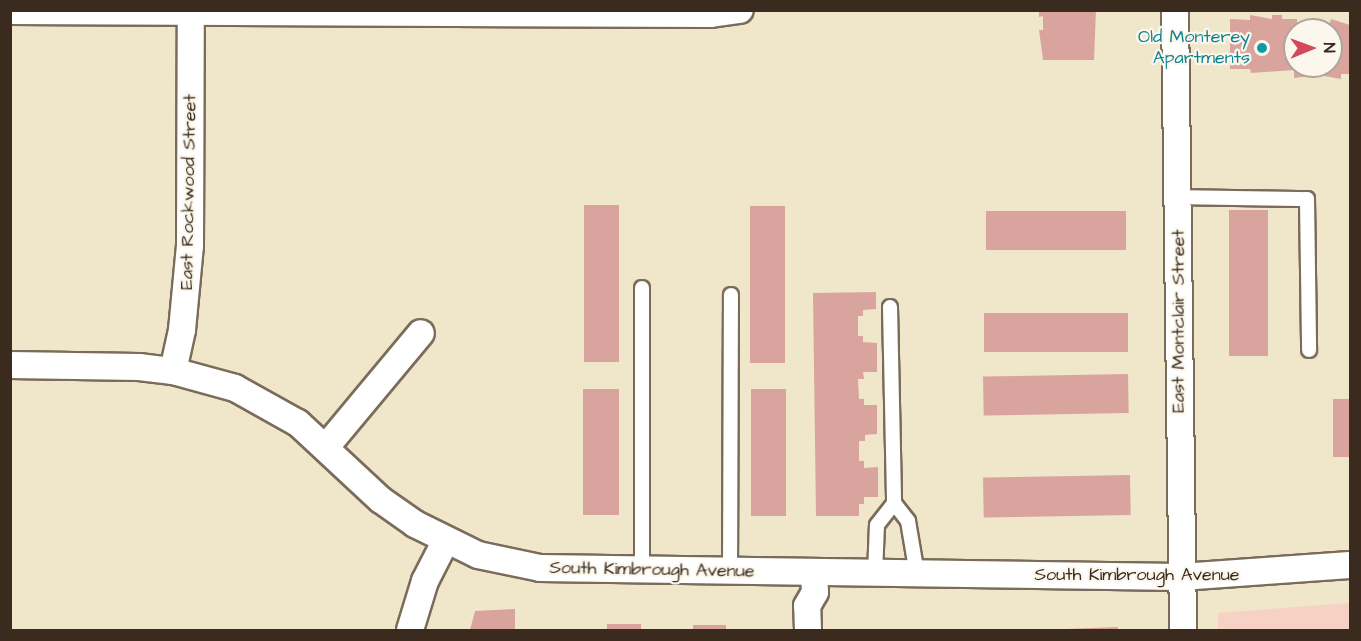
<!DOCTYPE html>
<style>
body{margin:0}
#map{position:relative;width:1361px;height:641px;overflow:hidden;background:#f0e6ca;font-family:"Architects Daughter",sans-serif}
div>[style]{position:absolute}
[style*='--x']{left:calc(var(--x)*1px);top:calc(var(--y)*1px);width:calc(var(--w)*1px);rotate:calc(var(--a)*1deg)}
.built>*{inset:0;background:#f6d2c4}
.building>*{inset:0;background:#daa49e;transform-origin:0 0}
.roads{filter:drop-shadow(2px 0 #7a6c5a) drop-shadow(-2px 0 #7a6c5a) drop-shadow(0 2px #7a6c5a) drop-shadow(0 -2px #7a6c5a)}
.service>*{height:14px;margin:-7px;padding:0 7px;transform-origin:7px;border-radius:7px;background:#fff}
.minor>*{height:26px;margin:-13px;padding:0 13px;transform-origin:13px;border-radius:13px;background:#fff}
.dots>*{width:16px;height:16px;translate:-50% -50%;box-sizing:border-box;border:3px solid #fbf7ec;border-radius:50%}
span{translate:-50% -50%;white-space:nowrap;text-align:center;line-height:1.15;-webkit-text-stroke:4.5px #fbf7ec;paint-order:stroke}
.culture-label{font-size:18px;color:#0d838f}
.right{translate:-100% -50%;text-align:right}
.street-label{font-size:18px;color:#3b2a1e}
.frame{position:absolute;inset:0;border:12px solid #3b2a1e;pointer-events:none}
.north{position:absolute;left:1283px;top:18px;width:60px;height:60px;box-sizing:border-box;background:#fbf7ec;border:2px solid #aea59a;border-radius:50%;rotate:89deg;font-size:16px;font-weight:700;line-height:24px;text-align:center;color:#3b2a1e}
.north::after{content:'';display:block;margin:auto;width:21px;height:27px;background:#d1495b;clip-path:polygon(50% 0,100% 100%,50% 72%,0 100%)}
</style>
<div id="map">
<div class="built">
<i style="clip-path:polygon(1350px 603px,1350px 630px,1218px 630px,1218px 613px)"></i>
</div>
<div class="building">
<i style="clip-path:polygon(1039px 10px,1096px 10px,1094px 60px,1043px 60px,1039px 30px,1043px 30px,1043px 16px,1039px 17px)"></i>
<i style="clip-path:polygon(evenodd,1250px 15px,1272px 19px,1272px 15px,1282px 15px,1282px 19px,1297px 19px,1297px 24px,1308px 24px,1308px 20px,1330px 23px,1331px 19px,1350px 25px,1350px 74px,1341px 74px,1341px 79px,1319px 75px,1294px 78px,1294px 70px,1251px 73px,1250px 69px,1230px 69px,1230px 19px,1250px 20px,1250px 15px,1295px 30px,1331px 30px,1331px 66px,1295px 66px,1295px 30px)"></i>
<i style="left:584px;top:205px;width:35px;height:157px"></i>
<i style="left:750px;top:206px;width:35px;height:157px"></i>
<i style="left:1229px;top:210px;width:39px;height:146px"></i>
<i style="left:986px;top:211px;width:140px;height:39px"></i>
<i style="clip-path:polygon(876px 292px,876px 309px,863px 310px,863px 316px,858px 316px,858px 336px,863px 336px,863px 342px,877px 343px,877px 372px,863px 372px,864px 379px,858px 379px,859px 399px,864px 399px,864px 405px,877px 405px,877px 434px,865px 435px,865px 441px,859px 441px,859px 461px,864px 461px,864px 468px,878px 467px,878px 497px,864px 497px,864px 504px,859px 504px,859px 516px,816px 516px,813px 293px)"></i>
<i style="left:1128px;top:313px;width:39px;height:144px;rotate:90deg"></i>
<i style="left:1128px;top:374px;width:39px;height:145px;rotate:89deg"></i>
<i style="left:583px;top:389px;width:36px;height:126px"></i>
<i style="left:786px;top:389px;width:127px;height:35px;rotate:90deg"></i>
<i style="left:1333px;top:399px;width:17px;height:58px"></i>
<i style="left:1130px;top:475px;width:40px;height:147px;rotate:89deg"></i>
<i style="clip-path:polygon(515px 609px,515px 630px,470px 630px,475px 611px)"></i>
<i style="left:607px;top:624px;width:34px;height:6px"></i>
<i style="left:693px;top:625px;width:33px;height:5px"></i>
<i style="clip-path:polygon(1118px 627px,1118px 630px,1066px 630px,1066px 629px)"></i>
</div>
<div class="roads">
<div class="service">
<i style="--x:1178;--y:197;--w:129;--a:0.9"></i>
<i style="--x:1307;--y:199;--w:151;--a:89.2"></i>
<i style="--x:642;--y:288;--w:283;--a:90"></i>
<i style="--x:890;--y:307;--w:196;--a:88.8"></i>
<i style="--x:894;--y:503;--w:23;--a:52"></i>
<i style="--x:908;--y:521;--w:54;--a:80.4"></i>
<i style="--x:730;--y:572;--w:277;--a:-89.8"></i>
<i style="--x:875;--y:574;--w:49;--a:-87.7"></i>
<i style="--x:877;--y:525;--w:28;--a:-52"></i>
</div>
<div class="minor">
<i style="--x:1175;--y:10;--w:620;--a:89.26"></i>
<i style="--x:10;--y:11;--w:701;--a:0.25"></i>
<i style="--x:711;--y:14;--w:29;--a:-8"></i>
<i style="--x:10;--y:365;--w:129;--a:0.9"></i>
<i style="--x:139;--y:367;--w:34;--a:7"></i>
<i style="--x:173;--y:371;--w:64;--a:15.3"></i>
<i style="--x:235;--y:388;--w:72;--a:29.1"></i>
<i style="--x:298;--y:423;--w:113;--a:42.9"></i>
<i style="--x:381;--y:500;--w:42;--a:35.2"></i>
<i style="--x:415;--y:524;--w:70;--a:26.2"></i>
<i style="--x:478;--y:555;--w:63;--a:11.8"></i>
<i style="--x:540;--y:568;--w:641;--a:0.8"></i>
<i style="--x:1181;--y:577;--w:169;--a:-4.1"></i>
<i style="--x:173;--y:371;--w:42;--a:-77.6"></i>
<i style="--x:182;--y:330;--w:84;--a:-84.6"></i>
<i style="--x:190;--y:246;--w:234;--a:-89.8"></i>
<i style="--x:326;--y:447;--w:148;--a:-50.2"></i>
<i style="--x:410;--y:630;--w:51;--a:-73"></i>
<i style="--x:425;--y:581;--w:44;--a:-62.9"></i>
<i style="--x:808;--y:630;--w:24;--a:-92"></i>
<i style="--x:807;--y:606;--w:16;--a:-60"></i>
<i style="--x:815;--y:592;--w:19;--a:-93"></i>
</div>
</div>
<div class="dots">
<i style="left:1262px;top:48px;background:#0f9aa8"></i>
</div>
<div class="culture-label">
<span class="right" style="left:1250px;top:48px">Old Monterey<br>Apartments</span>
</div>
<div class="street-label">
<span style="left:189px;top:192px;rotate:-89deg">East Rockwood Street</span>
<span style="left:1179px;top:321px;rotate:-90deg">East Montclair Street</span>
<span style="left:652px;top:570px;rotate:1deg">South Kimbrough Avenue</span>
<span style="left:1137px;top:575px">South Kimbrough Avenue</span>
</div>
<div class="frame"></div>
<div class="north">N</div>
</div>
